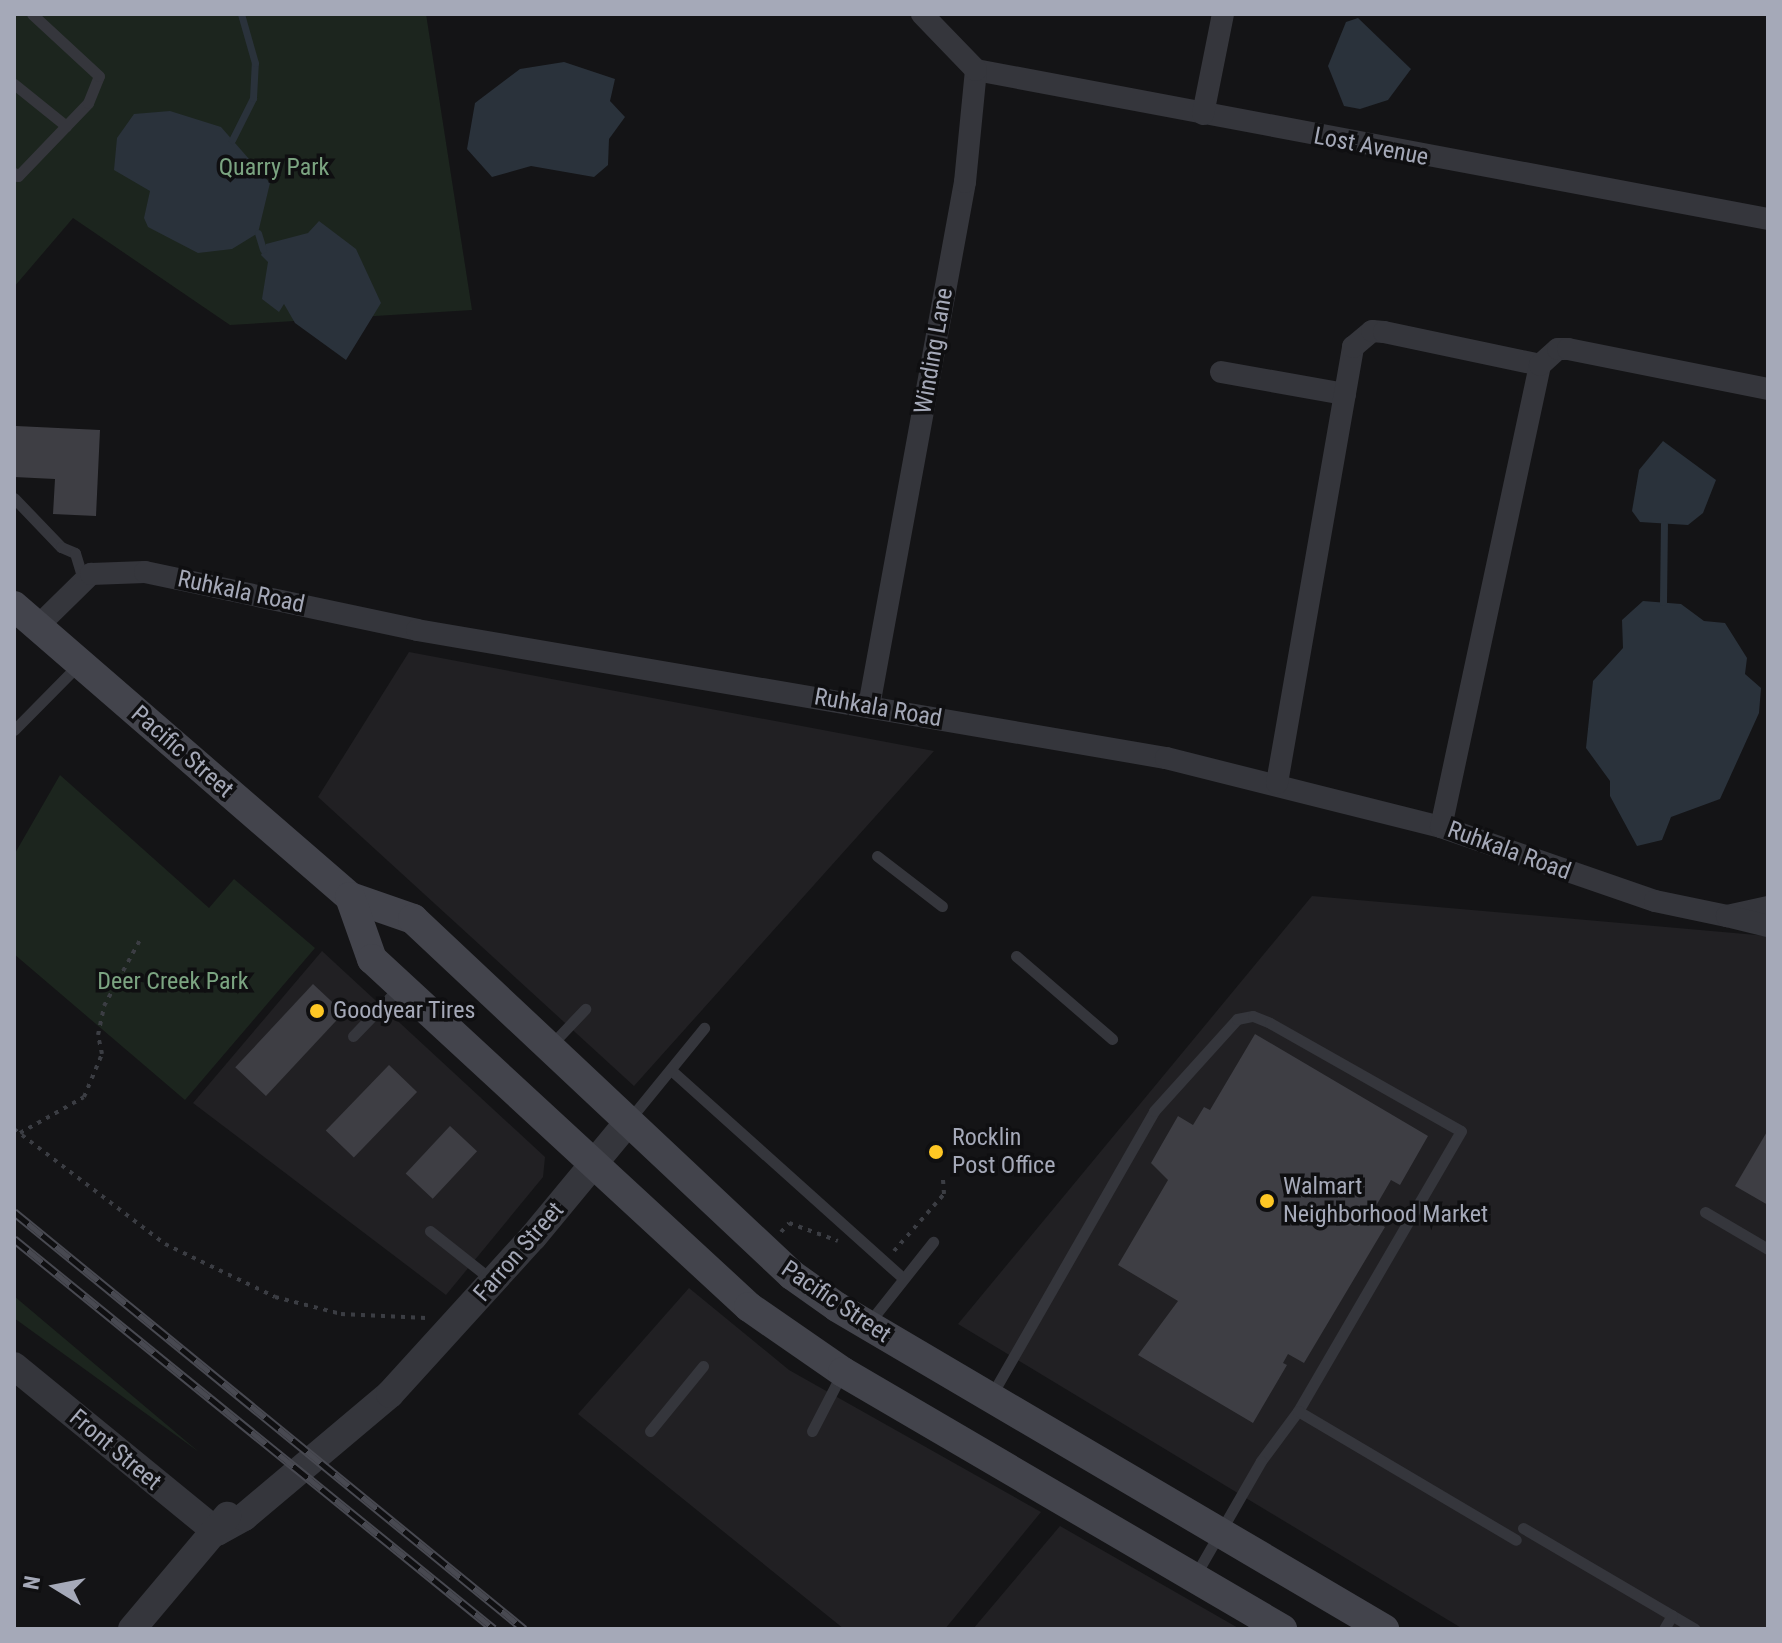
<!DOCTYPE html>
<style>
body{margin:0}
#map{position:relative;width:1782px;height:1643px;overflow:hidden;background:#141416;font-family:"Roboto Condensed",sans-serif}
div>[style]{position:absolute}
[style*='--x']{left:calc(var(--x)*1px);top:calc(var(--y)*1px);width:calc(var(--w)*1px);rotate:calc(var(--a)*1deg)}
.built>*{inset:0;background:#212023}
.green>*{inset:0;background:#1c251e}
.water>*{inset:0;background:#2a323b}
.stream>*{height:7px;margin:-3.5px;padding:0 3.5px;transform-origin:3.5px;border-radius:3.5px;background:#2a323b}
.building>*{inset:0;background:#3e3e44;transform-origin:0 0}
.path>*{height:4px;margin-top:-2px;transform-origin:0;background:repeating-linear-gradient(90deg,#3b3d43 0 4px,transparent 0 10px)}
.service>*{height:11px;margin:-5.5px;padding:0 5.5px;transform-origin:5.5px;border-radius:5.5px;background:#35363c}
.minor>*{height:22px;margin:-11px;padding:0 11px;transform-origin:11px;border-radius:11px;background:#35363c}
.tertiary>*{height:28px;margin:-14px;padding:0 14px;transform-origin:14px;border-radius:14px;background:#35363c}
.secondary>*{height:30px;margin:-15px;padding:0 15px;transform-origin:15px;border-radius:15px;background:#43444c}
.rail>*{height:9px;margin-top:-4.5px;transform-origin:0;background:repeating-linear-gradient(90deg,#0f0f11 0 18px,#484951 0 36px);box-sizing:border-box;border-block:2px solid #484951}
.dots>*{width:22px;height:22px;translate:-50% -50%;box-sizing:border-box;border:4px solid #0f0f11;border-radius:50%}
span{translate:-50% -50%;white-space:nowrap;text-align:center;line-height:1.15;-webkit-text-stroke:7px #0f0f11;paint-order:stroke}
.street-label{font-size:24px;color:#a5a9b8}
.park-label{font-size:24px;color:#7ba481}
.poi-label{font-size:24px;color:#a5a9b8}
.left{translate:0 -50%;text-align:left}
.frame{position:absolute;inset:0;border:16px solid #a5a9b8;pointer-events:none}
.north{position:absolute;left:16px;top:1547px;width:80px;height:80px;-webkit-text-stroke:6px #0f0f11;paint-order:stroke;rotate:280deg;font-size:22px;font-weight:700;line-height:32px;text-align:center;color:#a5a9b8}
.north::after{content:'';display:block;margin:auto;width:28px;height:36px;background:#a5a9b8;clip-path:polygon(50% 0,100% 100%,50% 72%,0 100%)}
</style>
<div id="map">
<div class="built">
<i style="clip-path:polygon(409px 652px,934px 751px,634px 1086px,318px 797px)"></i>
<i style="clip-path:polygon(1312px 896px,1768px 936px,1768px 1629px,1463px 1629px,958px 1324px)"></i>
<i style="clip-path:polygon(322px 951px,545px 1157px,543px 1177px,446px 1295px,193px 1103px)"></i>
<i style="clip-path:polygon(689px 1288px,789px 1370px,1041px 1512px,945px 1629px,844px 1629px,578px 1414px)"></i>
<i style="clip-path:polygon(1060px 1526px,1240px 1629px,973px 1629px)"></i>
</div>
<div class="green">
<i style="clip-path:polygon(14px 14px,426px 14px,472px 310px,230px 325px,73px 218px,14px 287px)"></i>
<i style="clip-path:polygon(60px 775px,209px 908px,234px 879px,315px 948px,185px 1100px,14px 954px,14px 855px)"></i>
<i style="clip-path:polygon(14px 1296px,199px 1452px,14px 1318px)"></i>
</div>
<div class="water">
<i style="clip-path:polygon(1358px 18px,1411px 69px,1388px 100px,1360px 109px,1344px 106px,1328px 66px,1346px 22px)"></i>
<i style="clip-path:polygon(564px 62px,615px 79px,610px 101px,625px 117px,609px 139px,608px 165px,594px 177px,531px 166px,492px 177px,467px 149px,475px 103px,520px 69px)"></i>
<i style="clip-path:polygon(170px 111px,221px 127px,270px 183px,258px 233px,232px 249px,198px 253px,148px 227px,144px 218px,150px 191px,114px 170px,117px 138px,134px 114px)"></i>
<i style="clip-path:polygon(319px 221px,356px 249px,381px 303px,346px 360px,295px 323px,284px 304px,279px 312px,262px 299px,268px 262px,261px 255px,266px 244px,308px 233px)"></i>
<i style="clip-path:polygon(1663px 441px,1716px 480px,1703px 513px,1688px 525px,1640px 522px,1632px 511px,1639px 470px)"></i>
<i style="clip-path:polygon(1643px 601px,1681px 604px,1704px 621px,1725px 623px,1747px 658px,1745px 674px,1761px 688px,1759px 713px,1720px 799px,1671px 817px,1662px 840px,1637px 846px,1610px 796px,1610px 781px,1586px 748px,1593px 681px,1623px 648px,1622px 620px)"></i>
</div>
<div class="stream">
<i style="--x:232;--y:140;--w:47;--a:-63.4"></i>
<i style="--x:253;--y:98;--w:35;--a:-87"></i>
<i style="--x:255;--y:63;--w:51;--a:-105.9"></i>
<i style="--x:258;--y:233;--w:17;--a:73"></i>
<i style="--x:1663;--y:602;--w:78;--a:-89.3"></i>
</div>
<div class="building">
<i style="clip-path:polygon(16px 426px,100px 430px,96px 516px,53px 514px,55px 479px,14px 477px)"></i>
<i style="left:313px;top:984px;width:42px;height:114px;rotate:43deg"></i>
<i style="clip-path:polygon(1255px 1034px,1428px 1136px,1400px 1185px,1391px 1180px,1369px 1218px,1385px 1227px,1304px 1363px,1288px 1354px,1283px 1363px,1287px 1365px,1253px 1423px,1138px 1355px,1178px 1301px,1118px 1265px,1168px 1180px,1151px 1163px,1178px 1116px,1193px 1125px,1204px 1107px,1210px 1110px)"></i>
<i style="left:389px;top:1065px;width:39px;height:91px;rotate:44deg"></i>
<i style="left:450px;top:1126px;width:37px;height:65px;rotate:43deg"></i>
<i style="clip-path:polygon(1768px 1130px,1768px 1205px,1735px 1186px)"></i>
</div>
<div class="path">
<i style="--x:14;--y:1129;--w:190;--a:37.3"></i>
<i style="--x:165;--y:1244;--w:122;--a:25.7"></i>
<i style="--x:275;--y:1297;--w:68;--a:14.4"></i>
<i style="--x:341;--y:1314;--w:85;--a:2.7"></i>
<i style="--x:20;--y:1133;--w:73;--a:-29.4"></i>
<i style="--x:84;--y:1097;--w:47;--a:-67.3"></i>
<i style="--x:102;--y:1054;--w:19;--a:-102"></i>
<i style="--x:98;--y:1035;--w:30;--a:-78"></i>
<i style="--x:104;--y:1006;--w:75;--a:-61.4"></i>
<i style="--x:781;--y:1232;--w:12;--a:-48"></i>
<i style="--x:789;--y:1223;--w:52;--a:20.2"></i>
<i style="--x:894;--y:1251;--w:76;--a:-48.7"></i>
<i style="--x:944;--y:1194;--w:15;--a:-94"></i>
</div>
<div class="service">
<i style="--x:14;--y:84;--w:67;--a:38.9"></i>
<i style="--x:14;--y:173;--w:5;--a:37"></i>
<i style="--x:18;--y:176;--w:101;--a:-46.2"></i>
<i style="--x:88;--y:103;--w:29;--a:-68"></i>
<i style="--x:99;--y:76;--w:91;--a:-137.2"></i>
<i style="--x:14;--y:498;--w:68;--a:46.2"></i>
<i style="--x:61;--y:547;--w:15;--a:23"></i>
<i style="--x:75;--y:553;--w:27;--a:73"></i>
<i style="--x:14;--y:730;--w:93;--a:-45.4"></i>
<i style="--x:877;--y:856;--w:82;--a:37.6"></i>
<i style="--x:1016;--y:956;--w:127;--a:40.8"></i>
<i style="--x:353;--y:1036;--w:68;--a:-46.2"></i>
<i style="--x:551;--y:1045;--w:50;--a:-46.6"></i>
<i style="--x:671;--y:1070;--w:310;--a:41.9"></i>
<i style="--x:629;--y:1120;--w:119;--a:-50.8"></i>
<i style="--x:1705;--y:1212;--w:73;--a:30.4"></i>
<i style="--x:430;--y:1231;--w:80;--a:38.4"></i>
<i style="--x:868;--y:1324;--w:105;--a:-51.6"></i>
<i style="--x:991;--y:1396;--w:328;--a:-60.2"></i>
<i style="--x:1154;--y:1111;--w:124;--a:-47.9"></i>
<i style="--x:1237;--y:1019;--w:16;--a:-11"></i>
<i style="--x:1253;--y:1016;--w:18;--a:22"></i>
<i style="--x:1270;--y:1023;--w:219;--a:29.5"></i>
<i style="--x:1461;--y:1131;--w:324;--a:120.2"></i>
<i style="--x:1298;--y:1411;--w:62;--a:126.5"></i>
<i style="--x:1261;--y:1461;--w:130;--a:119.9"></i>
<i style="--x:1298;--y:1411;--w:253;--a:30.6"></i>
<i style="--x:650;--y:1431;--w:84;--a:-50.8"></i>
<i style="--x:812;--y:1431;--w:63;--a:-62.6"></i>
<i style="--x:1523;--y:1528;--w:199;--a:30.4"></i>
<i style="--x:1664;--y:1629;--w:16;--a:-60"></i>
</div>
<div class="minor">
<i style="--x:976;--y:70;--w:806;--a:10.65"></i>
<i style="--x:1203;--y:114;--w:102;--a:-78.7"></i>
<i style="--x:1221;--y:372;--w:126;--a:10.1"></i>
<i style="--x:37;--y:627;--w:76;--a:-44.5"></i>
<i style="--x:91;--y:574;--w:54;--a:-2.1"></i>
<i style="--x:145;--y:572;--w:278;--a:12"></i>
<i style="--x:417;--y:630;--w:760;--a:9.7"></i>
<i style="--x:1166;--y:758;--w:284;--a:14.1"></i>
<i style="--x:1441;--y:827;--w:226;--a:19.1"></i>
<i style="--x:1655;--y:901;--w:74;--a:11.8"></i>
<i style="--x:869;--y:706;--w:533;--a:-79.62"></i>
<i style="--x:965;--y:182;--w:113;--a:-84.4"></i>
<i style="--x:976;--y:70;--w:78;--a:-134"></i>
<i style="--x:1277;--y:783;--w:443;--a:-80.1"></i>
<i style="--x:1353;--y:347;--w:25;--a:-40"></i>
<i style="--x:1372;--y:331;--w:12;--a:5"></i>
<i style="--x:1384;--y:332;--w:159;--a:11.9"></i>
<i style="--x:1441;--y:827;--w:472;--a:-77.9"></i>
<i style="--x:1540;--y:365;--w:24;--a:-42"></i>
<i style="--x:1558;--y:349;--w:10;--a:0"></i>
<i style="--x:1568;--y:349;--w:204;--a:11.3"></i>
<i style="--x:1768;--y:907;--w:42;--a:167.6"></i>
<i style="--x:1727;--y:916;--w:42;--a:13.7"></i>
</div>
<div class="tertiary">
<i style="--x:14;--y:1366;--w:262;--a:39.3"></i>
<i style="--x:217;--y:1532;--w:31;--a:-29"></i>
<i style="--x:244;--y:1517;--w:191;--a:-40.1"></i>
<i style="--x:390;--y:1394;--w:212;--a:-47.7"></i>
<i style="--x:533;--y:1237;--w:149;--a:-50.4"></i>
<i style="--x:132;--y:1629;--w:148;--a:-49.9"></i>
</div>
<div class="secondary">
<i style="--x:14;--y:606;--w:444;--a:40.9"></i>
<i style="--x:350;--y:897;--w:67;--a:19.2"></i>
<i style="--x:413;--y:919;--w:520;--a:43.21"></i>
<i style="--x:792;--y:1275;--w:55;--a:35.4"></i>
<i style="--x:837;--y:1307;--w:635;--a:30.48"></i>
<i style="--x:350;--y:897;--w:66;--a:70.5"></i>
<i style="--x:372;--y:959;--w:513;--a:42.71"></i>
<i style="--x:749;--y:1307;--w:114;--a:34.7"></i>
<i style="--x:843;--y:1372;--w:509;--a:30.35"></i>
</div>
<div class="rail">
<i style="--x:14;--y:1212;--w:659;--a:39.27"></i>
<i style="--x:14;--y:1239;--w:618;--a:39.09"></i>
</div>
<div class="dots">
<i style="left:317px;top:1011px;background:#fec724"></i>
<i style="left:936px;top:1152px;background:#fec724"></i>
<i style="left:1267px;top:1201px;background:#fec724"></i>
</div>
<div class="street-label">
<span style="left:1371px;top:147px;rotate:11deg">Lost Avenue</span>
<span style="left:934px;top:351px;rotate:-80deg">Winding Lane</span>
<span style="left:241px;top:592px;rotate:12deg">Ruhkala Road</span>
<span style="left:878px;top:708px;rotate:10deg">Ruhkala Road</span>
<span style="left:182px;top:752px;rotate:41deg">Pacific Street</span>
<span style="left:1509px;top:851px;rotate:20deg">Ruhkala Road</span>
<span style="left:519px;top:1252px;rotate:-49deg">Farron Street</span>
<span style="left:836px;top:1302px;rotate:34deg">Pacific Street</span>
<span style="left:115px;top:1450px;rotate:40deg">Front Street</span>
</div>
<div class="park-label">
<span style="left:274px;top:168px">Quarry Park</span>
<span style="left:173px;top:982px">Deer Creek Park</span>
</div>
<div class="poi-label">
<span class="left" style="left:333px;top:1011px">Goodyear Tires</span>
<span class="left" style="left:952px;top:1152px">Rocklin<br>Post Office</span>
<span class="left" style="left:1283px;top:1201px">Walmart<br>Neighborhood Market</span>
</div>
<div class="frame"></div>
<div class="north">N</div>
</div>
